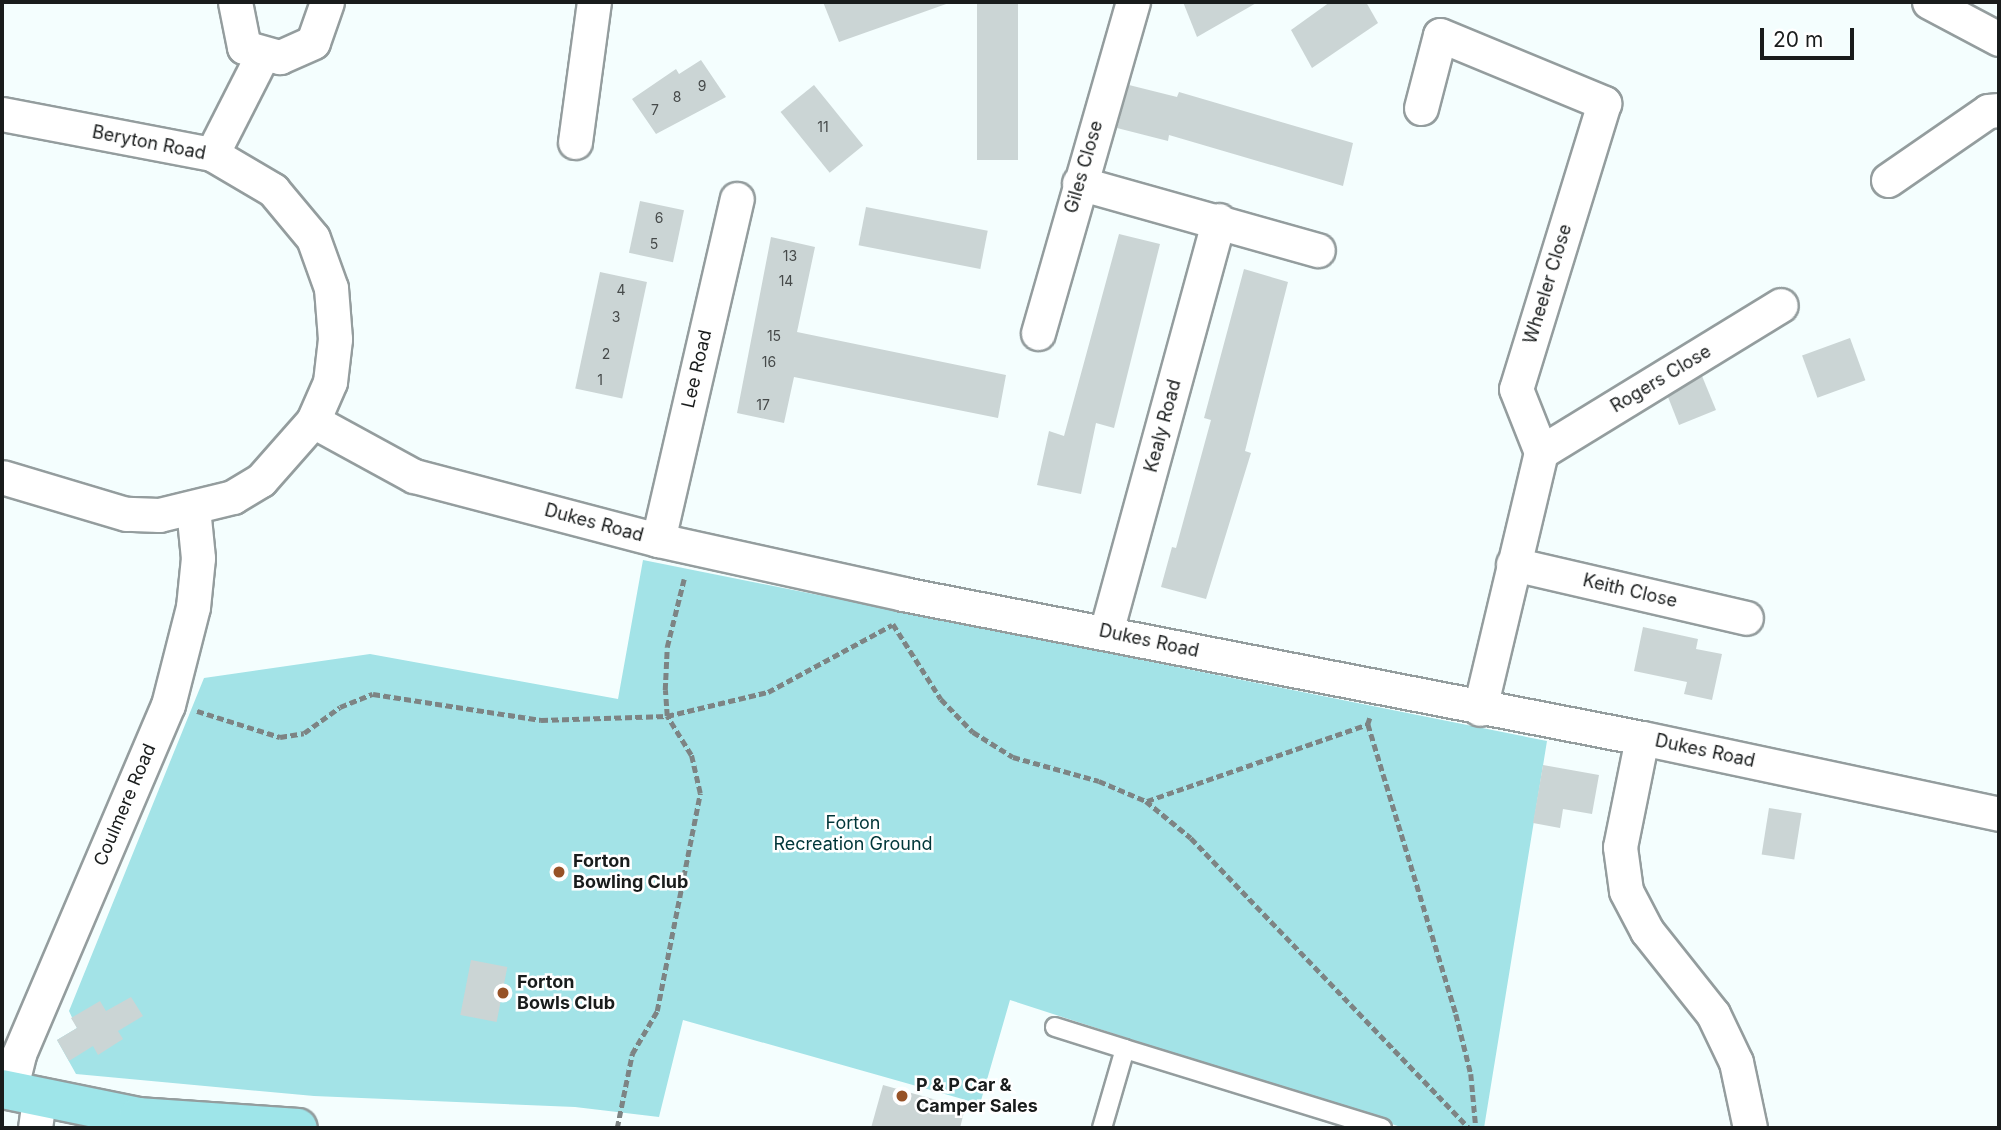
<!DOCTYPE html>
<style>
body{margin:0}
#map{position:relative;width:2001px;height:1130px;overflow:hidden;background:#f4fefe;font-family:Inter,sans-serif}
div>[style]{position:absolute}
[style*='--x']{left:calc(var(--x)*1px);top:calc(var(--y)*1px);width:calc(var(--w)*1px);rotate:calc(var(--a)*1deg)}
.green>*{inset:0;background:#a3e3e7}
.building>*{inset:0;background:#cbd5d5;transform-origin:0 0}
.path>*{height:4.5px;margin-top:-2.25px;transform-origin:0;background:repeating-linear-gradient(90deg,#7d8484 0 7px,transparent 0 10.5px)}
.roads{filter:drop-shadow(2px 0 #949d9e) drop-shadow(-2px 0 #949d9e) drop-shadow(0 2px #949d9e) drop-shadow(0 -2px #949d9e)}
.lane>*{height:18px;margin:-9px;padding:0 9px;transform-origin:9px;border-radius:9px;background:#fff}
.street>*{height:33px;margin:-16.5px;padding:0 16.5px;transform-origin:16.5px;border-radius:16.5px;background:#fff}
.primary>*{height:38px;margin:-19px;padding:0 19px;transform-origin:19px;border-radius:19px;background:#9ee5e9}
.dots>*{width:19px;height:19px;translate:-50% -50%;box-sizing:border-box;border:4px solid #fff;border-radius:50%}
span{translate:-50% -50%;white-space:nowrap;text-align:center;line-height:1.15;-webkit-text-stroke:5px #fff;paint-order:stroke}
.number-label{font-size:14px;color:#464a4a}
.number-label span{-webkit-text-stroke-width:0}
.street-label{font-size:18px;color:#191c1c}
.park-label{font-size:18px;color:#003639}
.poi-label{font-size:18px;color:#191c1c;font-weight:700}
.left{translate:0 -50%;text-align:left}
.frame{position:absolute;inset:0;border:4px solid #191c1c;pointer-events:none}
.scale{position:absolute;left:1760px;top:28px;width:94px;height:32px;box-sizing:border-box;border:4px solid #191c1c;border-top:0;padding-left:9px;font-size:21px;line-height:24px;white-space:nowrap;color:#191c1c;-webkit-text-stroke:5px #fff;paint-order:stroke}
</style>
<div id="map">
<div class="green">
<i style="clip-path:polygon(643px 560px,1547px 741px,1484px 1128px,1404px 1128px,1010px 1000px,980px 1104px,683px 1020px,659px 1117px,575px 1107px,314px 1096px,76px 1074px,57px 1040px,77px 1028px,69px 1011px,204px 678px,370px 654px,618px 699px)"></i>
</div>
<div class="building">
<i style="clip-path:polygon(823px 2px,949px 2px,949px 3px,839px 42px)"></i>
<i style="left:977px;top:2px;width:41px;height:158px"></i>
<i style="clip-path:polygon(1183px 2px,1258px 2px,1197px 37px)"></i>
<i style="clip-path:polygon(1330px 2px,1366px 2px,1378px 23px,1312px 68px,1291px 30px)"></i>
<i style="clip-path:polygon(701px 60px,726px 97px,656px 134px,632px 99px,676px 69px,679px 74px)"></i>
<i style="left:814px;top:85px;width:78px;height:43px;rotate:51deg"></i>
<i style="clip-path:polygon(1129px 85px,1177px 97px,1179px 92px,1353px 143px,1343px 186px,1169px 135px,1168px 141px,1117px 128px)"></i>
<i style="left:640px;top:201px;width:45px;height:53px;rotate:12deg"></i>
<i style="left:866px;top:207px;width:124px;height:39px;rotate:11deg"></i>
<i style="clip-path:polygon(1119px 234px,1160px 244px,1114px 428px,1096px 423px,1081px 494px,1037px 485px,1049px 431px,1064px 436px)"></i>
<i style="clip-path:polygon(771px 237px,815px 247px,797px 332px,1006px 375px,998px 418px,794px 377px,784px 423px,737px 413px)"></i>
<i style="clip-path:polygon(1244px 269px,1288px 282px,1245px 451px,1251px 453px,1206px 599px,1161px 587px,1172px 547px,1176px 548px,1211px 420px,1204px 418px)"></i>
<i style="left:600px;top:272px;width:48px;height:119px;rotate:12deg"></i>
<i style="left:1850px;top:338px;width:45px;height:51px;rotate:70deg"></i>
<i style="clip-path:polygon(1702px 376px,1716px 410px,1679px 425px,1668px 397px)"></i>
<i style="clip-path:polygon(1643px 627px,1698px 639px,1696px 649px,1722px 654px,1712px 700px,1684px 694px,1687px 682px,1634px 671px)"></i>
<i style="clip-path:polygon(1543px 765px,1599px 775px,1592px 814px,1563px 809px,1560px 828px,1533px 823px)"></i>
<i style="left:1769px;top:808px;width:33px;height:47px;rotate:9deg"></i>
<i style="left:471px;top:960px;width:37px;height:56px;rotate:11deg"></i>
<i style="clip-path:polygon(131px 997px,143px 1016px,118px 1031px,123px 1039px,98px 1055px,93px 1046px,69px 1061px,57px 1040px,77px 1028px,71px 1018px,100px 1001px,106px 1011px)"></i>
<i style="clip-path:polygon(883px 1085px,965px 1108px,960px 1128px,871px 1128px)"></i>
</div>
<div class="path">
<i style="--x:893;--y:624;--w:89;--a:57.4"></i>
<i style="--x:941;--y:699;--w:46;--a:45.9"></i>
<i style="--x:973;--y:732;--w:47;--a:32"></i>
<i style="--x:1013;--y:757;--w:89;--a:15.6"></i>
<i style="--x:1099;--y:781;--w:51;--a:23.1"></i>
<i style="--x:1146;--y:801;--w:58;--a:39.4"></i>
<i style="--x:1191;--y:838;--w:402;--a:46.2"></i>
<i style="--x:197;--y:711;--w:87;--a:17.4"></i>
<i style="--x:280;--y:737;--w:24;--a:-9"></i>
<i style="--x:304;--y:733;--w:44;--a:-35.8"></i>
<i style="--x:340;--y:707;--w:35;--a:-22"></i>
<i style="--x:373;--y:694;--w:170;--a:8.8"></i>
<i style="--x:541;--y:720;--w:126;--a:-1.8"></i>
<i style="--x:667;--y:716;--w:104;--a:-13.4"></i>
<i style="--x:768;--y:692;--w:141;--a:-28.4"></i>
<i style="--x:1370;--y:718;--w:6;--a:108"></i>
<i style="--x:1368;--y:724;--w:303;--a:73.1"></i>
<i style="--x:1456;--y:1014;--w:62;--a:76"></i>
<i style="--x:1471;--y:1074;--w:54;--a:84.7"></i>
<i style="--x:1147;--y:801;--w:234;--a:-19.2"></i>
<i style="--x:617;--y:1128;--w:76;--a:-78.5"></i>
<i style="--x:632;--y:1054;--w:50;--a:-59.8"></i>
<i style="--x:657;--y:1011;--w:222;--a:-78.8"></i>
<i style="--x:700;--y:793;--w:39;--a:-103"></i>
<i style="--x:691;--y:755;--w:46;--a:-121.6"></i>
<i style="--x:667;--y:716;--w:26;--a:-94"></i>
<i style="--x:665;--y:690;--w:43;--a:-87.3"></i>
<i style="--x:667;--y:647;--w:70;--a:-76"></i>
</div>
<div class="roads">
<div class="lane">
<i style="--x:1055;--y:1027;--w:73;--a:17.4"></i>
<i style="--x:1102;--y:1128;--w:82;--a:-73.8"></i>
<i style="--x:1125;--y:1049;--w:269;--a:17.1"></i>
</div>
<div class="street">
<i style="--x:235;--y:2;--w:46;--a:78.7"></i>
<i style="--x:244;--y:47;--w:37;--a:16"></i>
<i style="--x:280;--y:57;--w:36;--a:-24"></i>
<i style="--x:313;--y:42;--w:42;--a:-70.7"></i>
<i style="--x:1929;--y:2;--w:79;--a:27.9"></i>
<i style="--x:1421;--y:108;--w:75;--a:-75.4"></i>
<i style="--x:1440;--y:35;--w:178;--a:22.5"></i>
<i style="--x:1604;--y:103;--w:299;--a:107.1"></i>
<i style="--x:1516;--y:389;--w:68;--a:68.4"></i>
<i style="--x:1541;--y:452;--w:264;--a:103.4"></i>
<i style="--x:2;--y:114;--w:214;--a:10.8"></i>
<i style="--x:212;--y:154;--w:71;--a:30.5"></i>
<i style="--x:273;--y:190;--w:62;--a:50.2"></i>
<i style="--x:313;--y:238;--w:53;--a:70.2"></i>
<i style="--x:331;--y:288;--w:51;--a:85.5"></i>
<i style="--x:335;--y:339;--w:43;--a:96.6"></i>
<i style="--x:330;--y:382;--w:43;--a:113.6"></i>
<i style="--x:313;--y:421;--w:79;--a:131.4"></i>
<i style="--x:261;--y:480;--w:33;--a:149"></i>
<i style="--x:233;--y:497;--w:76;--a:166.3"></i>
<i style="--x:159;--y:515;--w:33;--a:-178"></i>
<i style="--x:126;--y:514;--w:129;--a:-163.4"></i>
<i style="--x:575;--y:142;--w:141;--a:-82.3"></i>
<i style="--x:212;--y:154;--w:112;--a:-63"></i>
<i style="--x:1888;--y:180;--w:121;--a:-34.6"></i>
<i style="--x:1988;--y:111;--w:11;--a:-5"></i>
<i style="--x:1079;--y:183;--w:248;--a:15.7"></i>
<i style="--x:1038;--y:333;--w:344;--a:-74"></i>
<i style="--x:313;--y:421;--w:115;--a:28.6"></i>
<i style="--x:414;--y:476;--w:252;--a:14.7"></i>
<i style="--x:658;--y:540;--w:251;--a:12.4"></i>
<i style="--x:903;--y:594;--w:753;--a:11.03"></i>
<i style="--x:1642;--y:738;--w:365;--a:12"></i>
<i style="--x:1541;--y:452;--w:281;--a:-31.5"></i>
<i style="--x:658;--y:540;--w:350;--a:-77"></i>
<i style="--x:1513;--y:564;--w:239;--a:13"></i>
<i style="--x:1106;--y:632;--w:427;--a:-74.7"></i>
<i style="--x:1642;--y:738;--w:111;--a:101.4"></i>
<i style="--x:1620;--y:847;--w:44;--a:82.2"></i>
<i style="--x:1626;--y:891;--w:45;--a:62.3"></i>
<i style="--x:1647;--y:931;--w:106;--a:51.5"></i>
<i style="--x:1713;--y:1014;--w:53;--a:64.4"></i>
<i style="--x:1736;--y:1062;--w:67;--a:78"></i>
<i style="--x:10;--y:1091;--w:38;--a:-76"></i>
<i style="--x:19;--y:1054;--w:379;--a:-66.9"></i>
<i style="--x:168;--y:705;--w:101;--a:-75.7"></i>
<i style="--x:193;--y:607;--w:49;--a:-84.2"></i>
<i style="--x:198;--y:558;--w:50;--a:-95.7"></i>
<i style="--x:35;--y:1128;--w:30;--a:-82"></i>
</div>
<div class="primary">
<i style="--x:2;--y:1089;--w:139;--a:11.6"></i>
<i style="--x:138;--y:1117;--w:160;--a:3.9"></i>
</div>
</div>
<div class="dots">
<i style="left:559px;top:872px;background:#975227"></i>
<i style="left:503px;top:993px;background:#975227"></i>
<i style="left:902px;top:1096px;background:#975227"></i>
</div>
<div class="number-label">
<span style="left:702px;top:86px">9</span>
<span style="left:677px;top:97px">8</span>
<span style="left:655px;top:110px">7</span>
<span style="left:823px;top:127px">11</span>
<span style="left:659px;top:218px">6</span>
<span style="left:654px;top:244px">5</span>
<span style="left:790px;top:256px">13</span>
<span style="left:786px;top:281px">14</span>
<span style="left:621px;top:290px">4</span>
<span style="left:616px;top:317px">3</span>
<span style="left:774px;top:336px">15</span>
<span style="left:606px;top:354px">2</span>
<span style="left:769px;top:362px">16</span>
<span style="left:600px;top:380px">1</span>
<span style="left:763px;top:405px">17</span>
</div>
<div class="street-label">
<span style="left:149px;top:143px;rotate:11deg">Beryton Road</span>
<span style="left:1084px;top:167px;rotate:-74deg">Giles Close</span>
<span style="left:1548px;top:284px;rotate:-73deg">Wheeler Close</span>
<span style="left:697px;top:369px;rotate:-77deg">Lee Road</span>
<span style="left:1661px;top:379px;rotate:-31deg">Rogers Close</span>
<span style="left:1163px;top:426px;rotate:-75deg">Kealy Road</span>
<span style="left:594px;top:523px;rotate:15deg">Dukes Road</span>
<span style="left:1630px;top:591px;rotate:13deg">Keith Close</span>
<span style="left:1149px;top:641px;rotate:12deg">Dukes Road</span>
<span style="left:1705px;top:751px;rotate:12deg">Dukes Road</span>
<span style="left:125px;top:805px;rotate:-67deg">Coulmere Road</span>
</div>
<div class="park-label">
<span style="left:853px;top:834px">Forton<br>Recreation Ground</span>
</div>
<div class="poi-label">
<span class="left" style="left:573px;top:872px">Forton<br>Bowling Club</span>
<span class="left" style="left:517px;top:993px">Forton<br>Bowls Club</span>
<span class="left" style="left:916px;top:1096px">P &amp; P Car &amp;<br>Camper Sales</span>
</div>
<div class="frame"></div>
<div class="scale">20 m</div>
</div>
